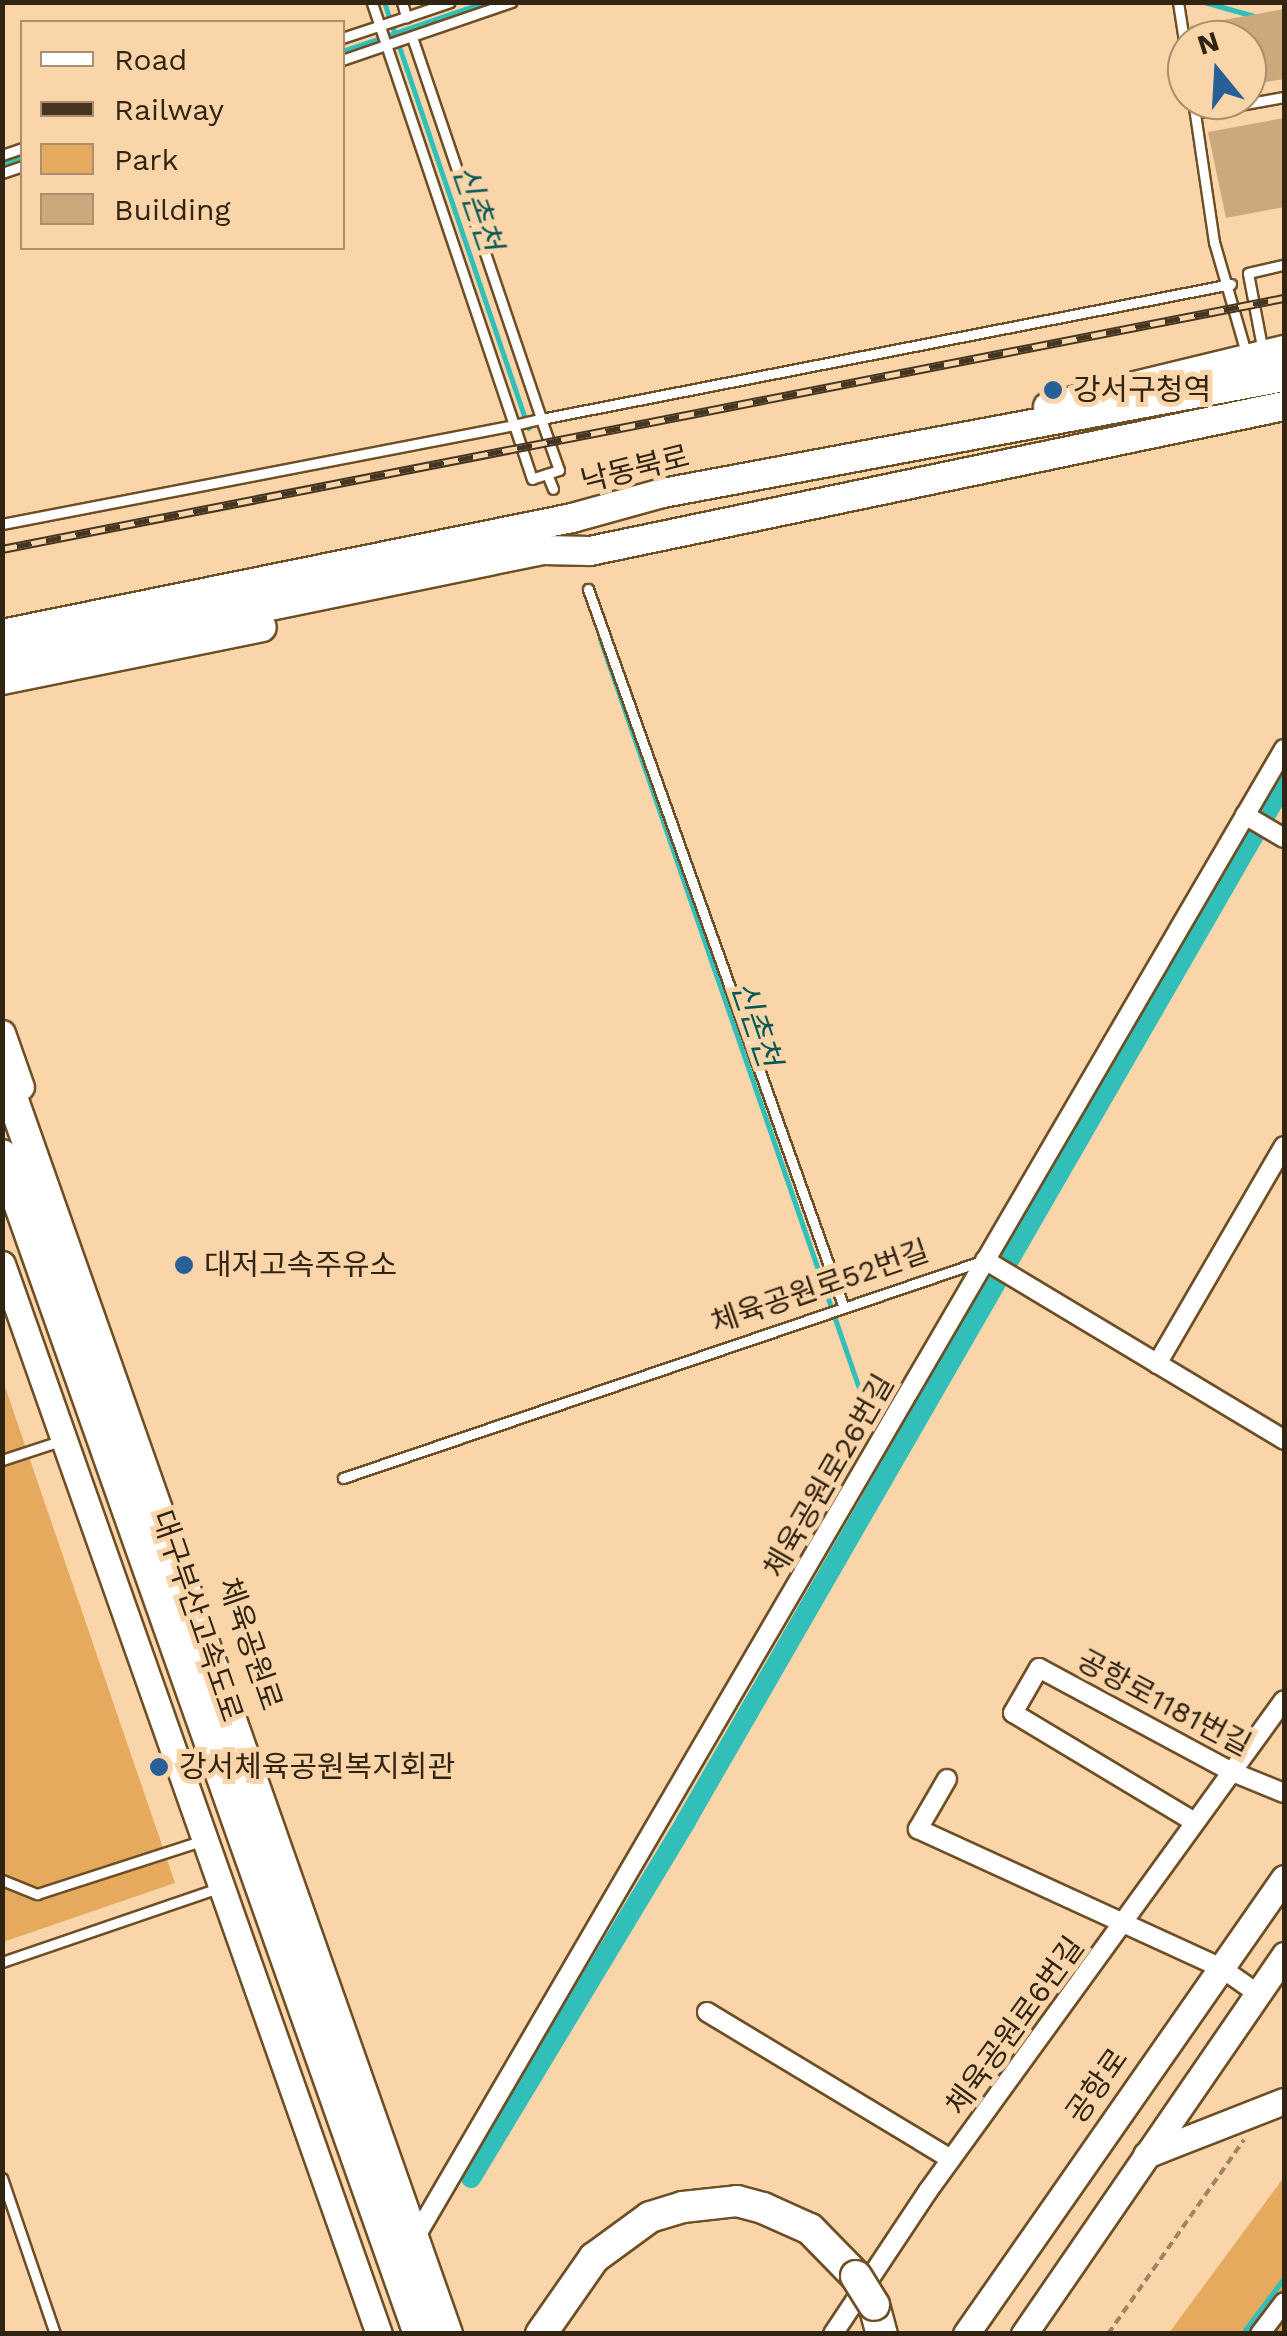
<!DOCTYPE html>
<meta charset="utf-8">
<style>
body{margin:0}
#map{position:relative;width:1287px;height:2336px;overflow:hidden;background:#fad5a9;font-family:"Work Sans","Noto Sans KR",sans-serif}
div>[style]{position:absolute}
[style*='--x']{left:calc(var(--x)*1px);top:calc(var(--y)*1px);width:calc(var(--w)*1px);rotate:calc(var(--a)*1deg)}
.green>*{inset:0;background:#e6aa5e}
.stream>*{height:5px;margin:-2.5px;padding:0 2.5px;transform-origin:2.5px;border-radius:2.5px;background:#32bfb9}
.canal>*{height:20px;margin:-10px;padding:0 10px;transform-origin:10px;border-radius:10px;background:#32bfb9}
.building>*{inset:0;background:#cca87d}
.path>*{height:4px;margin-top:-2px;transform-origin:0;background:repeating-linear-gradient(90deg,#9e8464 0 8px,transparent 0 13px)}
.roads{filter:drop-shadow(2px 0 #6e4e25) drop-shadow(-2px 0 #6e4e25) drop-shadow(0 2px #6e4e25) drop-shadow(0 -2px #6e4e25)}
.service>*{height:9px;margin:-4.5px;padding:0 4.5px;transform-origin:4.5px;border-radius:4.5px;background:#fff}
.minor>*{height:18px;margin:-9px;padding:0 9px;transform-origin:9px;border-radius:9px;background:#fff}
.secondary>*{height:25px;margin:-12.5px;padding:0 12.5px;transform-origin:12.5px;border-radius:12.5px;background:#fff}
.primary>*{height:28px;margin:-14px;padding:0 14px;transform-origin:14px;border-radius:14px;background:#fff}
.motorway>*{height:30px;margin:-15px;padding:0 15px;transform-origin:15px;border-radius:15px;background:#fff}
.rail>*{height:9px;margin-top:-4.5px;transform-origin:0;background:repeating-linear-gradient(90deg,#fad5a9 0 15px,#463621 0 30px);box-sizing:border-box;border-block:2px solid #463621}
.bridges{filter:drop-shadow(2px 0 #6e4e25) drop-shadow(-2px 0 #6e4e25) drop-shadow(0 2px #6e4e25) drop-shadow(0 -2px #6e4e25)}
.motorway-bridge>*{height:30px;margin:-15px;padding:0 15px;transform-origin:15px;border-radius:15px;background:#fff}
.dots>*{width:28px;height:28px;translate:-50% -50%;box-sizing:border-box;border:5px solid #fad5a9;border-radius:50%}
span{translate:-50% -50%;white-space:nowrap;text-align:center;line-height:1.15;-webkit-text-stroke:10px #fad5a9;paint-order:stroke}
.poi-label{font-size:30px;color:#322412}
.left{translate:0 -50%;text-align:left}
.street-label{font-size:30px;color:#322412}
.water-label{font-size:32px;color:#075855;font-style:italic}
.frame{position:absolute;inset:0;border:5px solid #322412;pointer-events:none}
.legend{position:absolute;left:20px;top:20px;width:325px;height:230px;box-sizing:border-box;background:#fad5a9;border:2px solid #aa8e6d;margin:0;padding:12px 18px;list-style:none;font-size:30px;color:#322412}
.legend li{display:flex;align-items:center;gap:20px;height:50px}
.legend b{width:50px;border:2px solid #aa8e6d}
.north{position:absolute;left:1167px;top:20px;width:100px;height:100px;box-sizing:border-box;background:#fad5a9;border:2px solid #aa8e6d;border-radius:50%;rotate:342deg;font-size:28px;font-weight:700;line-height:40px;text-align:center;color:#322412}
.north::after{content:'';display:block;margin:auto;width:35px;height:45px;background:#276097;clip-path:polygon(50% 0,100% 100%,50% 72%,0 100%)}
</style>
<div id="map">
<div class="green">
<i style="clip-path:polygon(2px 1378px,175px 1883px,3px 1942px,2px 1942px)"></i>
<i style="clip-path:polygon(1284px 2177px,1284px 2333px,1169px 2333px)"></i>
</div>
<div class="stream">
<i style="--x:384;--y:2;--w:450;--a:71.3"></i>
<i style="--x:1204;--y:2;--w:52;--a:15.6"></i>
<i style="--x:342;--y:51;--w:151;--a:-18.9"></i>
<i style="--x:2;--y:164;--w:21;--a:-19"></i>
<i style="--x:600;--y:639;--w:830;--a:70.93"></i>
<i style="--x:882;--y:1456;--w:13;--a:72"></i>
<i style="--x:1242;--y:2334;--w:70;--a:-53.1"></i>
</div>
<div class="canal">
<i style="--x:471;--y:2178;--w:417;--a:-58.9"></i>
<i style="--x:686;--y:1821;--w:1198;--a:-60.05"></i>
</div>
<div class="building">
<i style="clip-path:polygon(1284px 9px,1284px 79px,1247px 85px,1247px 40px,1193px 40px,1190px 26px)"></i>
<i style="clip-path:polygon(1284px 118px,1284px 207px,1226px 218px,1208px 132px)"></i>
</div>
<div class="path">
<i style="--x:1108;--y:2334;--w:237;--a:-55"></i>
</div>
<div class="roads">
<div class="service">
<i style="--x:402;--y:2;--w:16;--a:75"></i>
<i style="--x:406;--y:17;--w:46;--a:-18.8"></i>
<i style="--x:1178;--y:2;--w:59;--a:81.2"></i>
<i style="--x:412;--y:37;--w:403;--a:71.3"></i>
<i style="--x:541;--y:419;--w:54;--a:70.6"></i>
<i style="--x:559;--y:470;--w:28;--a:162"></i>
<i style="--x:532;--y:479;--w:57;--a:-108.4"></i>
<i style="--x:514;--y:425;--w:28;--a:-13"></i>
<i style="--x:541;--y:419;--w:703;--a:-11.07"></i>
<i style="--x:342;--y:38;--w:67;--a:-18.2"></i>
<i style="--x:342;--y:60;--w:179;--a:-18.9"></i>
<i style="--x:1193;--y:100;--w:144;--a:81.6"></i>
<i style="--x:1214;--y:242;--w:119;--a:73.9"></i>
<i style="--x:1195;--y:113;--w:90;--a:-10.2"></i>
<i style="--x:2;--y:155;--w:21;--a:-19"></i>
<i style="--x:2;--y:173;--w:21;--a:-19"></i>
<i style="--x:1263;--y:352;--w:80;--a:-100.8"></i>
<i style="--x:1248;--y:273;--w:37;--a:-13"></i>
<i style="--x:547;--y:474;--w:16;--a:68"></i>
<i style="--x:2;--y:524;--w:521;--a:-10.94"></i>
<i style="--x:514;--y:425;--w:446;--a:-108.6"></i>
<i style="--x:588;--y:589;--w:763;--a:70.4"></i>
<i style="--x:2;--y:1460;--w:61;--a:-18.1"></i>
<i style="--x:343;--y:1478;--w:675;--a:-18.76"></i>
<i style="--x:2;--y:1880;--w:38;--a:22"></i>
<i style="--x:37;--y:1894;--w:172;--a:-17.9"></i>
<i style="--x:2;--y:1962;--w:228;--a:-18.9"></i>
<i style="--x:2;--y:2178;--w:165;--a:71.2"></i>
</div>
<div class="minor">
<i style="--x:1245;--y:815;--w:45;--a:30.5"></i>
<i style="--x:985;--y:1260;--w:349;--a:31"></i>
<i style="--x:1157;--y:1364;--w:252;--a:-59.8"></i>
<i style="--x:947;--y:1779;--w:58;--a:120.1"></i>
<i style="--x:918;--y:1829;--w:332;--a:24.6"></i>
<i style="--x:1220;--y:1967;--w:45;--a:35.1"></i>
<i style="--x:1193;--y:1821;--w:210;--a:-149"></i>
<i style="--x:1013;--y:1713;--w:52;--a:-60"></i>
<i style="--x:1039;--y:1668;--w:217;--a:28.3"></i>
<i style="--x:1230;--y:1771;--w:58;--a:22.2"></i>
<i style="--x:707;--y:2012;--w:285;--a:31.1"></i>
<i style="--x:419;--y:2231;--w:1716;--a:-59.73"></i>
<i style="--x:833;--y:2334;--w:172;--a:-56.4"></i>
<i style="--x:928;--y:2191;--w:606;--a:-54.06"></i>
<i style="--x:1260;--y:2334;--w:40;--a:-53"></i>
</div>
<div class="secondary">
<i style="--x:2;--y:1033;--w:57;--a:70.6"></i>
<i style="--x:2;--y:1264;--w:1134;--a:70.59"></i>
<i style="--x:1146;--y:2155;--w:148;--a:-21.4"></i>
<i style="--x:966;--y:2334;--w:556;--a:-55.11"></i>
<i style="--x:1024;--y:2334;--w:460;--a:-55.5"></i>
</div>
<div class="primary">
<i style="--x:1048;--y:407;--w:243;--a:-13.6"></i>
<i style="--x:2;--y:634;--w:582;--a:-11.5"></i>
<i style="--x:572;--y:518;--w:94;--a:-15.4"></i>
<i style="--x:663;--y:493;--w:632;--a:-10.58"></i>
<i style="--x:7;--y:660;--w:547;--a:-11.6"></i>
<i style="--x:543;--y:550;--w:47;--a:1.2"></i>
<i style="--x:590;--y:551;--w:709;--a:-11.8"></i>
<i style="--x:2;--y:680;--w:265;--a:-11.5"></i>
</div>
<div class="motorway">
<i style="--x:2;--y:1069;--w:1341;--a:70.62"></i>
<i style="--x:2;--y:1155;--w:1251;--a:70.52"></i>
<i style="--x:874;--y:2305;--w:30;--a:75"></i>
<i style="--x:541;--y:2334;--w:93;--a:-55.1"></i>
<i style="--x:594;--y:2258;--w:69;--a:-36.2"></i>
<i style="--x:650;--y:2217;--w:34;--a:-17"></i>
<i style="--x:683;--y:2207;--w:54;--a:-6.3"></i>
<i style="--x:737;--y:2201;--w:27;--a:15"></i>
<i style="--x:763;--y:2208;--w:51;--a:24.1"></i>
<i style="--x:810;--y:2229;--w:66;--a:45.6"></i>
</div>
</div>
<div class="rail">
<i style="--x:2;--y:549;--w:1306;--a:-11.08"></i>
</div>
<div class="bridges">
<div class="motorway-bridge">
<i style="--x:856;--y:2276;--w:34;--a:58"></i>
</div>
</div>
<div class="dots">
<i style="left:1053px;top:390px;background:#276097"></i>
<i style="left:184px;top:1265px;background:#276097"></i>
<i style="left:159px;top:1767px;background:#276097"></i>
</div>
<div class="poi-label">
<span class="left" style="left:1073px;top:390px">강서구청역</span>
<span class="left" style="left:204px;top:1265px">대저고속주유소</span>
<span class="left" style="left:179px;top:1767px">강서체육공원복지회관</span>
</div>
<div class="street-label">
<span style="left:635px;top:469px;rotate:-14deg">낙동북로</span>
<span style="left:820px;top:1287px;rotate:-19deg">체육공원로52번길</span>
<span style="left:829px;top:1476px;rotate:-60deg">체육공원로26번길</span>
<span style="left:197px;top:1616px;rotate:71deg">대구부산고속도로</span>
<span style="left:250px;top:1644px;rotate:71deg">체육공원로</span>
<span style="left:1164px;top:1703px;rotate:28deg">공항로1181번길</span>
<span style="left:1015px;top:2026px;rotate:-54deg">체육공원로6번길</span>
<span style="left:1097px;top:2086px;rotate:-55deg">공항로</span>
</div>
<div class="water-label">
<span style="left:477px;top:208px;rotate:71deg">신촌천</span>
<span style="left:756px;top:1024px;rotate:71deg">신촌천</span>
</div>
<div class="frame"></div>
<ul class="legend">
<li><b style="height:12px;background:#fff"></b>Road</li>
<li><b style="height:12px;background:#463621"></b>Railway</li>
<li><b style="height:28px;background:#e6aa5e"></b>Park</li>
<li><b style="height:28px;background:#cca87d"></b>Building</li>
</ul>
<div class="north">N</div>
</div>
